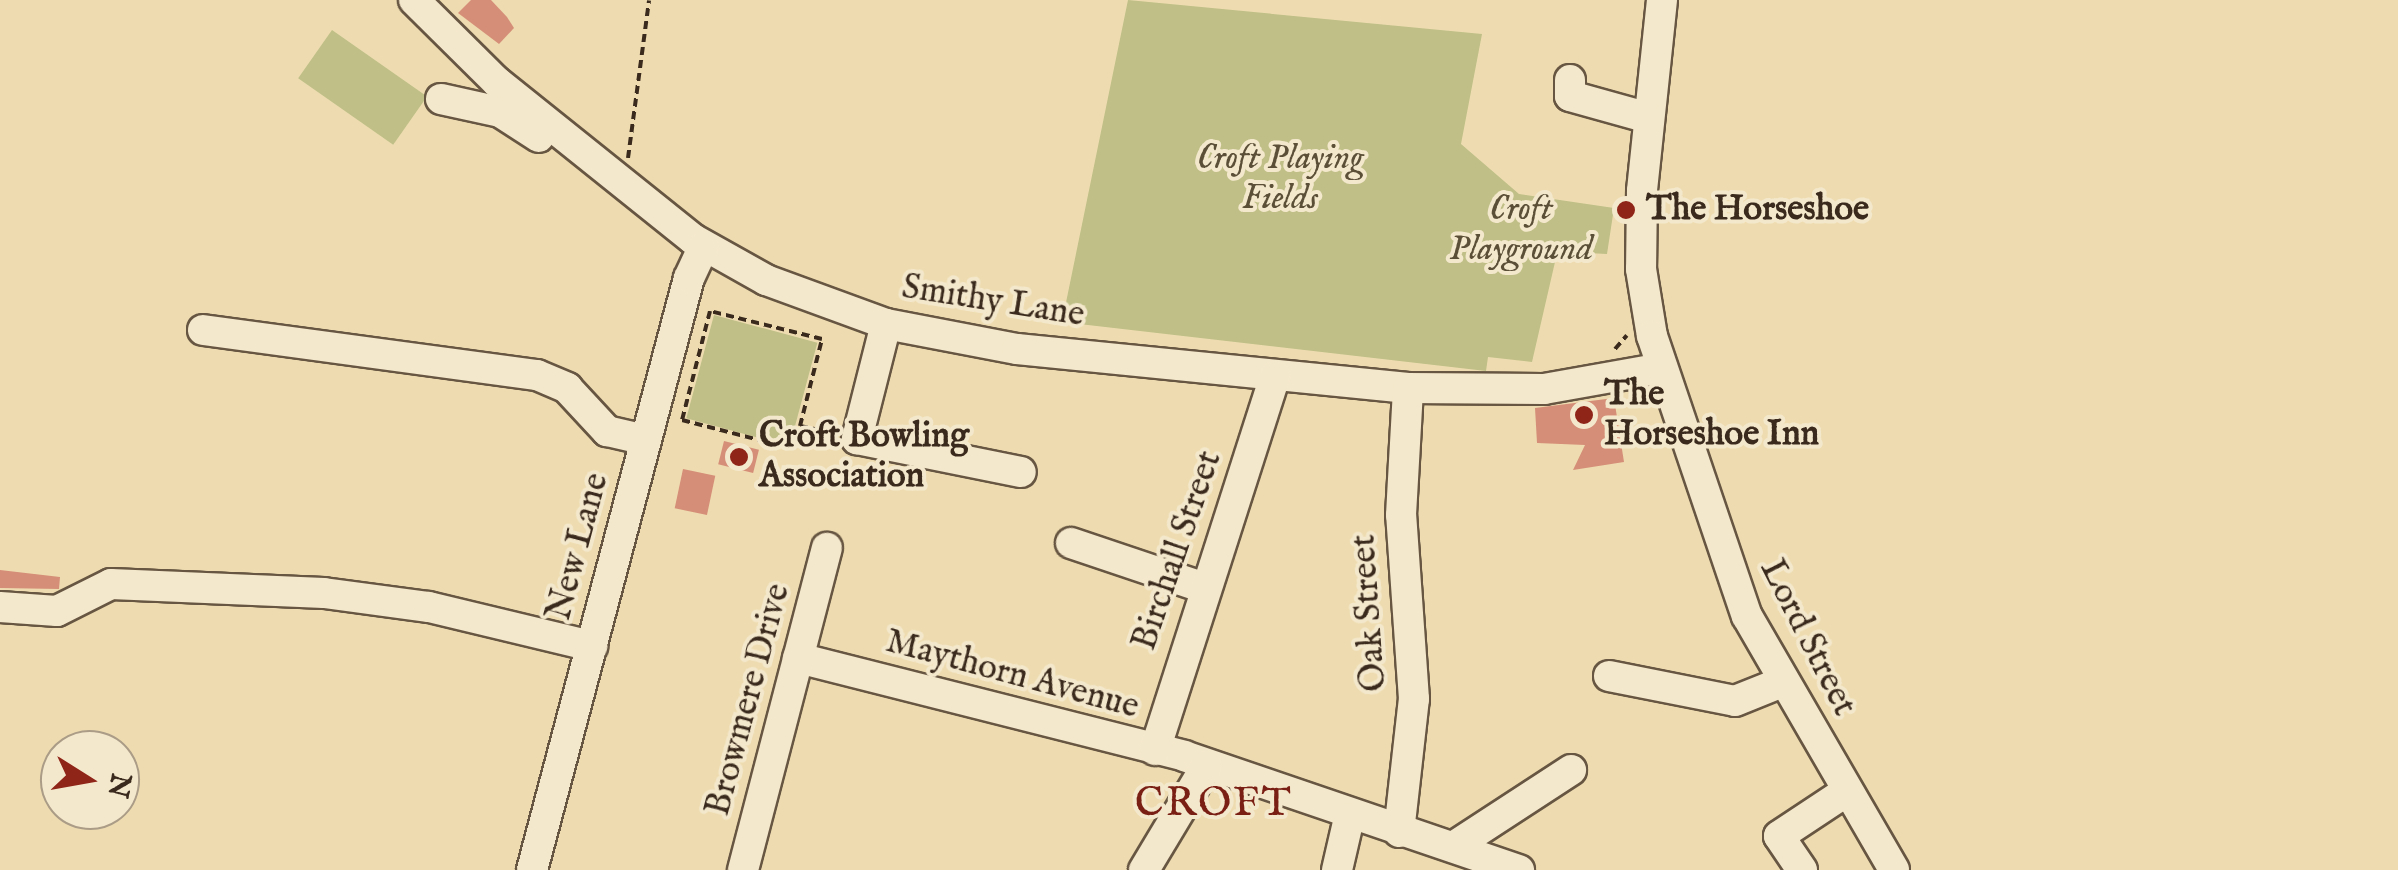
<!DOCTYPE html>
<style>
body{margin:0}
#map{position:relative;width:2398px;height:870px;overflow:hidden;background:#eedcb0;font-family:"IM FELL English",serif}
div>[style]{position:absolute}
[style*='--x']{left:calc(var(--x)*1px);top:calc(var(--y)*1px);width:calc(var(--w)*1px);rotate:calc(var(--a)*1deg)}
.green>*{inset:0;background:#bfbf87;transform-origin:0 0}
.building>*{inset:0;background:#d58e78;transform-origin:0 0}
.path>*{height:4px;margin-top:-2px;transform-origin:0;background:repeating-linear-gradient(90deg,#3a2a1d 0 8px,transparent 0 13px)}
.roads{filter:drop-shadow(2px 0 #675642) drop-shadow(-2px 0 #675642) drop-shadow(0 2px #675642) drop-shadow(0 -2px #675642)}
.minor>*{height:30px;margin:-15px;padding:0 15px;transform-origin:15px;border-radius:15px;background:#f4e8cc}
.dots>*{width:28px;height:28px;translate:-50% -50%;box-sizing:border-box;border:5px solid #f4e8cc;border-radius:50%}
span{translate:-50% -50%;white-space:nowrap;text-align:center;line-height:1.15;-webkit-text-stroke:8px #f4e8cc;paint-order:stroke}
.park-label{font-size:35px;color:#5b4f38;font-style:italic}
.poi-label{font-size:35px;color:#3a2a1d;font-weight:700}
.left{translate:0 -50%;text-align:left}
.street-label{font-size:35px;color:#3a2a1d}
.quarter-label{font-size:40px;color:#7a1f14;letter-spacing:2.5px}
.north{position:absolute;left:40px;top:730px;width:100px;height:100px;box-sizing:border-box;background:#f4e8cc;border:2px solid #aa9c86;border-radius:50%;rotate:101deg;font-size:28px;font-weight:700;line-height:40px;text-align:center;color:#3a2a1d}
.north::after{content:'';display:block;margin:auto;width:35px;height:45px;background:#8f2418;clip-path:polygon(50% 0,100% 100%,50% 72%,0 100%)}
</style>
<div id="map">
<div class="green">
<i style="clip-path:polygon(1128px 0,1482px 34px,1461px 144px,1519px 194px,1614px 208px,1607px 254px,1567px 252px,1555px 262px,1532px 362px,1488px 357px,1486px 371px,1062px 322px)"></i>
<i style="left:332px;top:30px;width:116px;height:59px;rotate:35deg"></i>
<i style="left:714px;top:315px;width:107px;height:107px;rotate:15deg"></i>
</div>
<div class="building">
<i style="clip-path:polygon(471px 0,491px 0,507px 17px,514px 28px,499px 44px,458px 13px)"></i>
<i style="clip-path:polygon(1614px 398px,1624px 462px,1573px 470px,1585px 445px,1537px 443px,1535px 408px)"></i>
<i style="left:724px;top:441px;width:36px;height:24px;rotate:14deg"></i>
<i style="left:683px;top:469px;width:33px;height:40px;rotate:12deg"></i>
<i style="clip-path:polygon(0 570px,60px 577px,59px 589px,0 588px)"></i>
</div>
<div class="path">
<i style="--x:628;--y:158;--w:159;--a:-82.4"></i>
<i style="--x:1615;--y:349;--w:18;--a:-49"></i>
<i style="--x:800;--y:426;--w:90;--a:-75.8"></i>
<i style="--x:822;--y:339;--w:115;--a:-166"></i>
<i style="--x:710;--y:311;--w:113;--a:104.4"></i>
<i style="--x:682;--y:420;--w:116;--a:14.5"></i>
<i style="--x:794;--y:449;--w:24;--a:-75"></i>
<i style="--x:800;--y:426;--w:34;--a:12"></i>
</div>
<div class="roads">
<div class="minor">
<i style="--x:414;--y:0;--w:117;--a:44.7"></i>
<i style="--x:497;--y:82;--w:251;--a:38.7"></i>
<i style="--x:693;--y:239;--w:84;--a:29.3"></i>
<i style="--x:766;--y:280;--w:128;--a:20.1"></i>
<i style="--x:886;--y:324;--w:133;--a:10.8"></i>
<i style="--x:1017;--y:349;--w:393;--a:5.7"></i>
<i style="--x:1408;--y:388;--w:136;--a:0.4"></i>
<i style="--x:1544;--y:389;--w:120;--a:-10.1"></i>
<i style="--x:1662;--y:0;--w:192;--a:96"></i>
<i style="--x:1642;--y:191;--w:78;--a:90.7"></i>
<i style="--x:1641;--y:269;--w:68;--a:80.7"></i>
<i style="--x:1652;--y:336;--w:296;--a:71.3"></i>
<i style="--x:1747;--y:616;--w:293;--a:59.9"></i>
<i style="--x:1570;--y:80;--w:16;--a:90"></i>
<i style="--x:1570;--y:96;--w:82;--a:15.6"></i>
<i style="--x:441;--y:99;--w:60;--a:12.4"></i>
<i style="--x:500;--y:112;--w:46;--a:32.7"></i>
<i style="--x:886;--y:324;--w:119;--a:104.2"></i>
<i style="--x:857;--y:439;--w:167;--a:11.4"></i>
<i style="--x:203;--y:330;--w:337;--a:7.7"></i>
<i style="--x:537;--y:375;--w:33;--a:23"></i>
<i style="--x:567;--y:388;--w:59;--a:47.1"></i>
<i style="--x:607;--y:431;--w:40;--a:13"></i>
<i style="--x:1071;--y:543;--w:141;--a:18.6"></i>
<i style="--x:0;--y:607;--w:57;--a:4"></i>
<i style="--x:57;--y:611;--w:60;--a:-26.6"></i>
<i style="--x:111;--y:584;--w:213;--a:2.4"></i>
<i style="--x:324;--y:593;--w:106;--a:7.6"></i>
<i style="--x:429;--y:607;--w:168;--a:13.5"></i>
<i style="--x:798;--y:658;--w:398;--a:14.2"></i>
<i style="--x:1184;--y:756;--w:354;--a:18.8"></i>
<i style="--x:1609;--y:676;--w:128;--a:11.2"></i>
<i style="--x:1735;--y:701;--w:48;--a:-21.8"></i>
<i style="--x:1155;--y:750;--w:393;--a:-72.2"></i>
<i style="--x:1399;--y:832;--w:134;--a:-83.6"></i>
<i style="--x:1414;--y:699;--w:184;--a:-94"></i>
<i style="--x:1401;--y:515;--w:127;--a:-86.8"></i>
<i style="--x:1453;--y:847;--w:141;--a:-33.1"></i>
<i style="--x:532;--y:870;--w:612;--a:-75.15"></i>
<i style="--x:689;--y:278;--w:35;--a:-65"></i>
<i style="--x:743;--y:870;--w:333;--a:-75.4"></i>
<i style="--x:1144;--y:870;--w:122;--a:-59"></i>
<i style="--x:1337;--y:870;--w:53;--a:-77"></i>
<i style="--x:1802;--y:870;--w:41;--a:-124.1"></i>
<i style="--x:1779;--y:836;--w:82;--a:-33.5"></i>
</div>
</div>
<div class="dots">
<i style="left:1626px;top:210px;background:#8f2418"></i>
<i style="left:1584px;top:415px;background:#8f2418"></i>
<i style="left:739px;top:457px;background:#8f2418"></i>
</div>
<div class="park-label">
<span style="left:1280px;top:179px">Croft Playing<br>Fields</span>
<span style="left:1521px;top:230px">Croft<br>Playground</span>
</div>
<div class="poi-label">
<span class="left" style="left:1646px;top:210px">The Horseshoe</span>
<span class="left" style="left:1604px;top:415px">The<br>Horseshoe Inn</span>
<span class="left" style="left:759px;top:457px">Croft Bowling<br>Association</span>
</div>
<div class="street-label">
<span style="left:993px;top:302px;rotate:9deg">Smithy Lane</span>
<span style="left:579px;top:547px;rotate:-75deg">New Lane</span>
<span style="left:1178px;top:551px;rotate:-71deg">Birchall Street</span>
<span style="left:1370px;top:613px;rotate:-94deg">Oak Street</span>
<span style="left:1807px;top:638px;rotate:63deg">Lord Street</span>
<span style="left:1012px;top:675px;rotate:15deg">Maythorn Avenue</span>
<span style="left:749px;top:700px;rotate:-75deg">Browmere Drive</span>
</div>
<div class="quarter-label">
<span style="left:1214px;top:805px">CROFT</span>
</div>
<div class="north">N</div>
</div>
